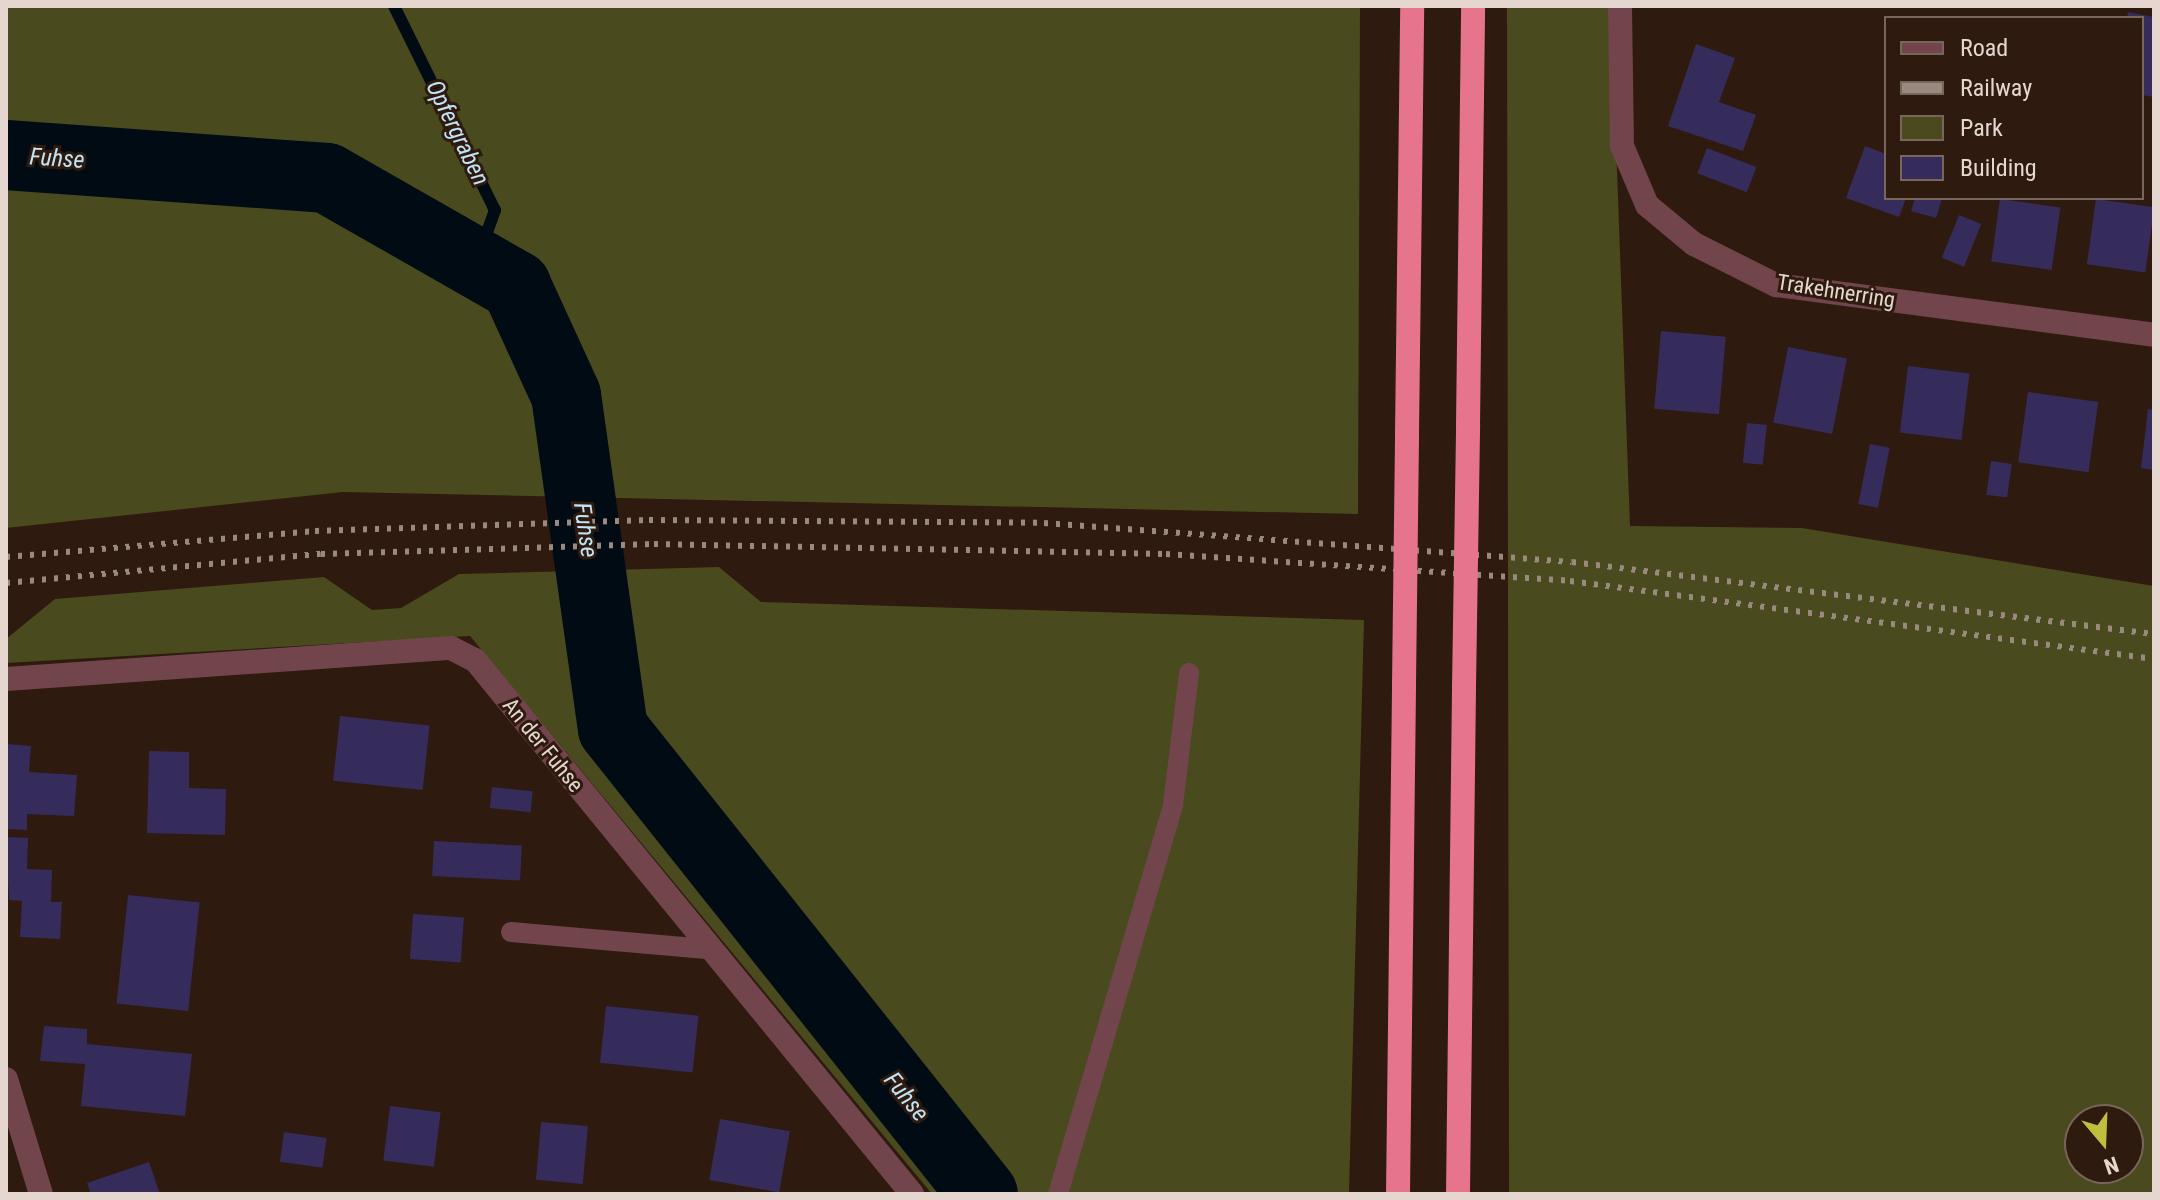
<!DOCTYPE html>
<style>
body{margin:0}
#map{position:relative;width:2160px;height:1200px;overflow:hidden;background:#2e1a0e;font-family:"Roboto Condensed",sans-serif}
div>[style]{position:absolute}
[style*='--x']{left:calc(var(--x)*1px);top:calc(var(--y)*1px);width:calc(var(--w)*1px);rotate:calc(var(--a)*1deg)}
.green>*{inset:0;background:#494a1d}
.stream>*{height:12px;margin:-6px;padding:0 6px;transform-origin:6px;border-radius:6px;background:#000b14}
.river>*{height:70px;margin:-35px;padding:0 35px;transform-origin:35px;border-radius:35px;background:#000b14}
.building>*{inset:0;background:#362c5b;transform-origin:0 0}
.lane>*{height:20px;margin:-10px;padding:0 10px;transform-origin:10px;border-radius:10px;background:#72454d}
.street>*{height:24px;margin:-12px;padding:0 12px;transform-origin:12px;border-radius:12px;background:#72454d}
.highway>*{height:24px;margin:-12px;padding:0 12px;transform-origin:12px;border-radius:12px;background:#e5748c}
.rail>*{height:6px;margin-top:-3px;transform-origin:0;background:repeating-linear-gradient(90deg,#99897f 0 4px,transparent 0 12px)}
.highway-bridge>*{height:24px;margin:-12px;padding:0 12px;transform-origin:12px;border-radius:12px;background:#e5748c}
span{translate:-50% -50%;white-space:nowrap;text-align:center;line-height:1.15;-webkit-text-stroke:6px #2e1a0e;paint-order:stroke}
.street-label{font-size:22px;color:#e5d7cf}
.water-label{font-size:24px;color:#c2e4f7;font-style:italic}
.frame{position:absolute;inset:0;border:8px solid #e5d7cf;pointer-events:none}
.legend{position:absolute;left:1884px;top:16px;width:260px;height:184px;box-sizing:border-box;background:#2e1a0e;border:2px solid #77665b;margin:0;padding:10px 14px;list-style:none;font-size:24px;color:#e5d7cf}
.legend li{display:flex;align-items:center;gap:16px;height:40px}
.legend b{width:40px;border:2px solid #77665b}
.north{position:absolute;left:2064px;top:1104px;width:80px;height:80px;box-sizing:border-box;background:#2e1a0e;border:2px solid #77665b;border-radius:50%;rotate:161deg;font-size:22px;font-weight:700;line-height:32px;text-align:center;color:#e5d7cf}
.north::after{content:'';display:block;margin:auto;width:28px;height:36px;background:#c1bd3f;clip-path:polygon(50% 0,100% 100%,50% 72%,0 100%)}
</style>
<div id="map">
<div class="green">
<i style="clip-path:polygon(6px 6px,1360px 6px,1358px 514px,343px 492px,6px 528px)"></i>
<i style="clip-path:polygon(evenodd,1507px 6px,1611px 6px,1630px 526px,1802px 528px,2154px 586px,2154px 1194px,1509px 1194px,1507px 6px,2080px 1120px,2128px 1120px,2128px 1168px,2080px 1168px,2080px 1120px)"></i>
<i style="clip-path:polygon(719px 567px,761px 602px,1364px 620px,1349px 1194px,932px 1194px,470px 636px,6px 663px,6px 639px,55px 599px,324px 577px,372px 610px,401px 608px,459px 574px)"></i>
</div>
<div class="stream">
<i style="--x:394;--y:6;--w:228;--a:63.7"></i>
<i style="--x:495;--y:210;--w:56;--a:109.7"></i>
</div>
<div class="river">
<i style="--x:6;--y:155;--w:322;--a:4.1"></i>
<i style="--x:327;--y:178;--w:218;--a:29.7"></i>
<i style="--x:516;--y:286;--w:120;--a:65.4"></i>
<i style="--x:566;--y:395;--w:337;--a:82"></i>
<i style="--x:613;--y:729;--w:594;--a:51.49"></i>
</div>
<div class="building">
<i style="clip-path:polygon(2128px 12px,2154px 17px,2154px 97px,2142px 95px,2142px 18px,2127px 18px)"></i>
<i style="clip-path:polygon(1696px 44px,1735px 58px,1719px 102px,1756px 115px,1743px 151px,1668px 126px)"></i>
<i style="clip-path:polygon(1865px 146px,1886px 154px,1886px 198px,1906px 198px,1899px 217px,1846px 198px)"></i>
<i style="left:1707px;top:148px;width:53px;height:27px;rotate:21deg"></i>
<i style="clip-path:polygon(1915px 198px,1942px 198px,1936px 218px,1911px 211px)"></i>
<i style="left:2000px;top:199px;width:61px;height:63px;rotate:8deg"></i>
<i style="left:2096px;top:199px;width:59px;height:66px;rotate:8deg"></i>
<i style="left:1959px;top:215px;width:24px;height:46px;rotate:22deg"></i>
<i style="left:1661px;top:331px;width:65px;height:78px;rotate:5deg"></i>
<i style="left:1788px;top:347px;width:60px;height:77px;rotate:11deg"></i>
<i style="left:1908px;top:366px;width:62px;height:67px;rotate:7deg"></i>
<i style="left:2028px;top:392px;width:71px;height:71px;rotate:8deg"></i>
<i style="clip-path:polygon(2148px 409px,2154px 410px,2154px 470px,2141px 468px)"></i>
<i style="left:1747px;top:423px;width:20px;height:40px;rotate:6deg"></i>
<i style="left:1870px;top:444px;width:20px;height:61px;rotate:11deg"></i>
<i style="left:1991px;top:461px;width:21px;height:34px;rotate:8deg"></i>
<i style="left:340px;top:716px;width:90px;height:65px;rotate:6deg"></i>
<i style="clip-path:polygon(6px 744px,31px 746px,29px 772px,77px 775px,74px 816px,27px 814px,27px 830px,6px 829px)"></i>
<i style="clip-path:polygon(149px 751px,189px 752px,189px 788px,226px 789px,225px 835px,147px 833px)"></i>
<i style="left:492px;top:787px;width:41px;height:21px;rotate:6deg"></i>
<i style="clip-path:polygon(6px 837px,28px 838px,27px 869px,52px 870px,51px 902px,62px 902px,60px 939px,20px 937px,22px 901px,9px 900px)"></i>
<i style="left:434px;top:841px;width:88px;height:35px;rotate:3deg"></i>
<i style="left:128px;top:895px;width:72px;height:109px;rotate:6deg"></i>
<i style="left:413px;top:914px;width:51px;height:45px;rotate:4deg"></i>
<i style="left:606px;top:1006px;width:93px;height:57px;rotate:6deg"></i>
<i style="clip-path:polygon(44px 1026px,87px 1029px,87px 1044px,192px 1054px,185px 1116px,81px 1106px,85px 1064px,40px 1061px)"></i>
<i style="left:390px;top:1106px;width:51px;height:55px;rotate:7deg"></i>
<i style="left:720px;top:1119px;width:71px;height:62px;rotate:10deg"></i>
<i style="left:541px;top:1122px;width:47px;height:58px;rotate:5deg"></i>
<i style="left:284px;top:1132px;width:43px;height:30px;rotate:8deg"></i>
<i style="clip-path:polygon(149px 1162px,160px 1194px,91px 1194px,87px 1183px)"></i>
</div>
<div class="lane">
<i style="--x:511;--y:932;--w:196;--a:5"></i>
<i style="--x:1058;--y:1194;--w:406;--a:-73.5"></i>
<i style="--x:1173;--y:805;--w:133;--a:-83.1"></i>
</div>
<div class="street">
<i style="--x:1620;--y:6;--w:140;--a:89.2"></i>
<i style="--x:1622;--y:146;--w:64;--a:67"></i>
<i style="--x:1647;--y:205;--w:61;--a:39.7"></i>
<i style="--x:1694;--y:244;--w:92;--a:26.6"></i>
<i style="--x:1776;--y:285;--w:381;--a:7.5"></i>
<i style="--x:6;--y:679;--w:446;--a:-4"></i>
<i style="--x:451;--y:648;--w:27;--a:27"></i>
<i style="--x:475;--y:660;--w:690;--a:50.7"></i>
<i style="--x:6;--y:1079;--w:120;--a:73.1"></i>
</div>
<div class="highway">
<i style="--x:1468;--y:425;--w:419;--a:-89.3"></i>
<i style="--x:1407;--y:434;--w:428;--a:-89.3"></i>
<i style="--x:1398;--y:1194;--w:509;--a:-89.32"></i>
<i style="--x:1458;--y:1194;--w:507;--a:-89.32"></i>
</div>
<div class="rail">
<i style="--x:6;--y:557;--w:310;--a:-4.8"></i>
<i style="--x:315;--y:531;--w:334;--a:-1.9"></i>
<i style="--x:649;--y:520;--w:395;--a:0.4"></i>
<i style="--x:1044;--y:523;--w:529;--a:4.22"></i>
<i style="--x:1572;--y:562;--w:586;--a:7.05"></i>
<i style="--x:6;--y:583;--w:316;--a:-5.3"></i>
<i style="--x:321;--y:554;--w:333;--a:-1.7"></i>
<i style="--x:654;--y:544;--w:512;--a:1.12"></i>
<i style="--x:1166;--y:554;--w:405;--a:3.8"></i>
<i style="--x:1570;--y:581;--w:589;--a:7.61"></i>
</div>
<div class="highway-bridge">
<i style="--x:1404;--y:685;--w:251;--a:-89.3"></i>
<i style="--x:1464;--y:687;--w:262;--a:-89.1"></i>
</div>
<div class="street-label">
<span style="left:1836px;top:291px;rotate:9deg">Trakehnerring</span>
<span style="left:543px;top:745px;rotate:51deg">An der Fuhse</span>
</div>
<div class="water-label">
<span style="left:457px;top:133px;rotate:64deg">Opfergraben</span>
<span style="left:57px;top:159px;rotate:4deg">Fuhse</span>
<span style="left:585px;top:530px;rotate:82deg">Fuhse</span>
<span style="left:906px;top:1097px;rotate:51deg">Fuhse</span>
</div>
<div class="frame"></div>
<ul class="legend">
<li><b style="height:10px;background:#72454d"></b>Road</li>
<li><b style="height:10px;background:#99897f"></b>Railway</li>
<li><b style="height:22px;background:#494a1d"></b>Park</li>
<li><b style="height:22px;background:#362c5b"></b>Building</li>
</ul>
<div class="north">N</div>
</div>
